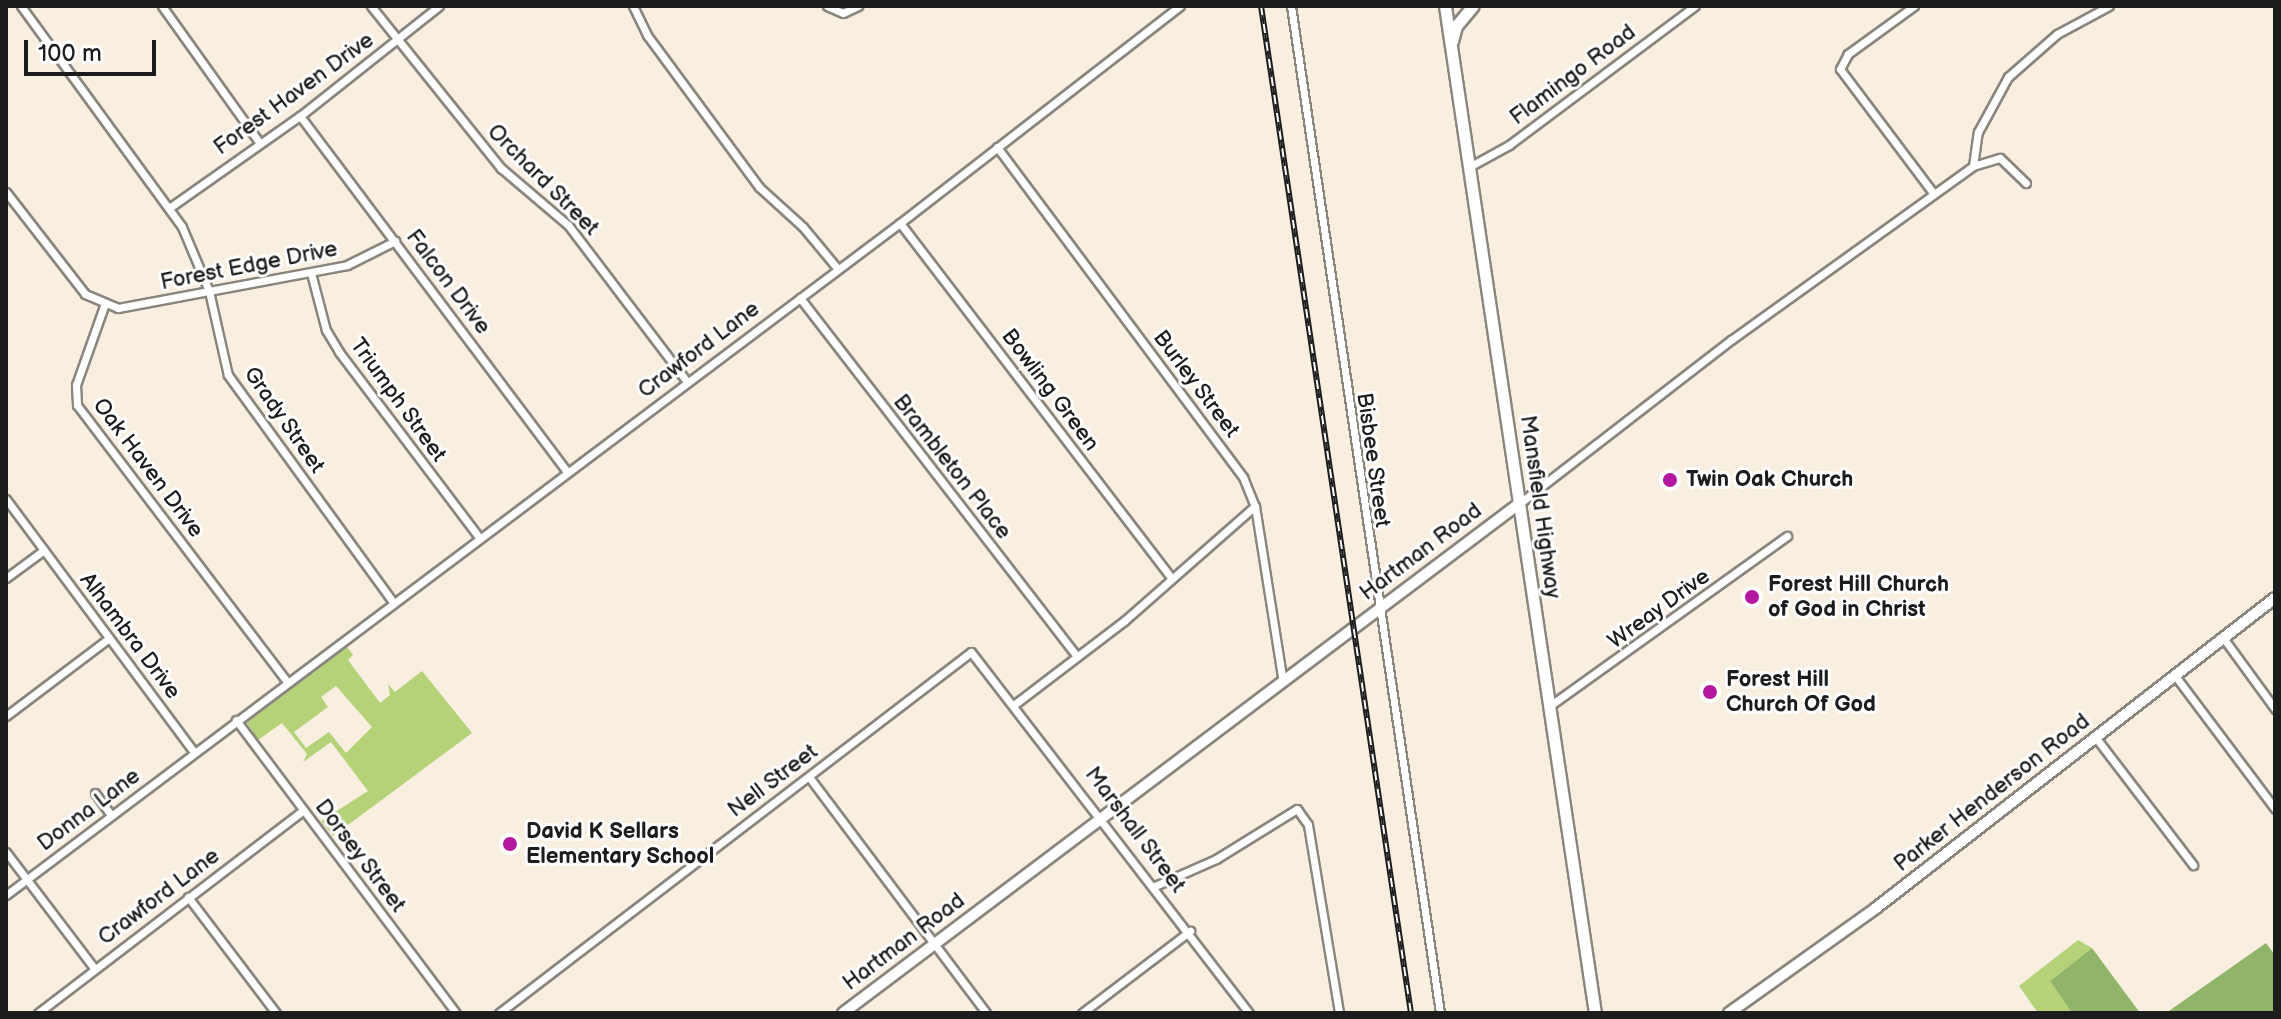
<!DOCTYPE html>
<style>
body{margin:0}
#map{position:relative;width:2281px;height:1019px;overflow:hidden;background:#f8efe1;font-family:"Balsamiq Sans",sans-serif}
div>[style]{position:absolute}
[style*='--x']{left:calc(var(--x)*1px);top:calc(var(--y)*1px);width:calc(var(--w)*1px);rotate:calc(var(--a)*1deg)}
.green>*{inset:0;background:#b5d278}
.forest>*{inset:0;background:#90b468}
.roads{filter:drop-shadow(2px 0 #8a867e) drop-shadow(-2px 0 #8a867e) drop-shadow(0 2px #8a867e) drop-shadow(0 -2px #8a867e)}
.street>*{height:7px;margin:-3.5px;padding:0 3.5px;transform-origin:3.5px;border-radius:3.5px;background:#fff}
.secondary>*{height:10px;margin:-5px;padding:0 5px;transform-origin:5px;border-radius:5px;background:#fff}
.primary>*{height:11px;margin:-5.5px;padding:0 5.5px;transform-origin:5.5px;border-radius:5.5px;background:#fff}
.rail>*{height:6px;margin-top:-3px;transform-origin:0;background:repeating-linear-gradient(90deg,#fff 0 9px,#1c1c1c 0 18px);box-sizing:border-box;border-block:2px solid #1c1c1c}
.dots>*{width:22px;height:22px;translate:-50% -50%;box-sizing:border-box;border:4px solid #fff;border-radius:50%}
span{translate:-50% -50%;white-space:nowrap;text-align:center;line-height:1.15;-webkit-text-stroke:6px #fff;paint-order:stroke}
.street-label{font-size:22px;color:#1c1c1c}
.poi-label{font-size:22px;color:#1c1c1c;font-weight:700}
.left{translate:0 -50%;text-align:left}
.frame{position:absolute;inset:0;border:8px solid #1c1c1c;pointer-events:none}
.scale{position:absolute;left:24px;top:40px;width:132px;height:36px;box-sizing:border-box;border:4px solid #1c1c1c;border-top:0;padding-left:10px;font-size:24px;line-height:28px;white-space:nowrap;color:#1c1c1c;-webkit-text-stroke:6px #fff;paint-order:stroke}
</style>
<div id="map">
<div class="green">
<i style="clip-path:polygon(evenodd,345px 644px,353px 655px,348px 660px,380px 703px,390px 695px,388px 684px,395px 692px,422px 671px,472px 733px,333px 836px,321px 821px,368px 791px,331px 742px,303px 762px,307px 754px,282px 723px,258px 740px,245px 720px,345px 644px,336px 686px,372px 727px,346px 753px,329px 732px,306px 748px,294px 732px,328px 707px,321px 697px,336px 686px)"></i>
<i style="clip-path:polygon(2078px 940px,2092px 948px,2050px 981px,2072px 1013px,2038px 1013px,2019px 986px)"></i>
</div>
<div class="forest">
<i style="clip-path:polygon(2266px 943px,2275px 955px,2275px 1013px,2166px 1013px)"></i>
<i style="clip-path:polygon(2092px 948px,2140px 1013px,2072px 1013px,2050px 981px)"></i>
</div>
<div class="roads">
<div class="street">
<i style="--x:21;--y:6;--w:273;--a:53.9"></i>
<i style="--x:182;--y:227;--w:69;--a:67.1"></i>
<i style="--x:209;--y:291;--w:86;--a:77.3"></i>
<i style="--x:228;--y:375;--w:279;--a:54"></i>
<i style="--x:162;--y:6;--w:167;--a:54.5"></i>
<i style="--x:371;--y:6;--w:208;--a:51.3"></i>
<i style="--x:501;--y:168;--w:88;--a:40.4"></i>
<i style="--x:568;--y:225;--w:197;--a:52.8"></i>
<i style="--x:633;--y:6;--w:32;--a:64"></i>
<i style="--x:647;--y:35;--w:189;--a:53.6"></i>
<i style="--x:759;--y:187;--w:59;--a:42.3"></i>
<i style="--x:803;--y:227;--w:53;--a:50.3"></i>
<i style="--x:827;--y:6;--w:17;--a:24"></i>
<i style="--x:843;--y:13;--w:17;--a:-25"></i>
<i style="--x:1291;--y:6;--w:1018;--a:81.58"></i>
<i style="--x:1914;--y:6;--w:82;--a:144"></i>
<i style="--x:1848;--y:54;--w:17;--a:118"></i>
<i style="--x:1840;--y:69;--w:155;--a:53.1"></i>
<i style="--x:300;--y:116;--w:443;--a:53.1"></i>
<i style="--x:997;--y:147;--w:412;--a:53.3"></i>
<i style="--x:1243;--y:477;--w:31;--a:68"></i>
<i style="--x:1255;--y:506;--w:173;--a:81"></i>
<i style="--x:1973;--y:166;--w:34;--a:-82"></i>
<i style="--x:1978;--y:132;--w:63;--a:-61.4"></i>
<i style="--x:2008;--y:77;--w:65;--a:-41.3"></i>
<i style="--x:2057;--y:34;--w:59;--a:-28.3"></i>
<i style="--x:1469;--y:167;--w:46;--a:-28.8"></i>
<i style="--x:1509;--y:145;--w:232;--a:-36.8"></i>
<i style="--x:6;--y:192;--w:129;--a:52.2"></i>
<i style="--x:85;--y:294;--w:36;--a:23"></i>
<i style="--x:118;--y:308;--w:233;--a:-10.6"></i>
<i style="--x:347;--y:265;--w:54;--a:-26.6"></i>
<i style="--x:169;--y:208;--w:160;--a:-35.1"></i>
<i style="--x:300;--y:116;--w:177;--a:-38.4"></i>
<i style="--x:900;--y:223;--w:447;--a:52.6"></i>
<i style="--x:311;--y:273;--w:59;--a:75.3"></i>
<i style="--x:326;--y:330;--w:26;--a:59"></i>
<i style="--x:339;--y:352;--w:231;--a:52.9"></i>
<i style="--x:800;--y:298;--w:453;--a:52.3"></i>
<i style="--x:104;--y:306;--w:84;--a:109.5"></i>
<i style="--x:76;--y:385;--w:20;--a:87"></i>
<i style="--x:77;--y:405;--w:348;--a:52.8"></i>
<i style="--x:6;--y:499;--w:315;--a:53.4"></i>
<i style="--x:1520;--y:503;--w:267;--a:-37.7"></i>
<i style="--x:1731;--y:340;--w:298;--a:-35.7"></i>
<i style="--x:1973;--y:166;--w:28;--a:-17"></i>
<i style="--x:2000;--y:158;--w:36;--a:44"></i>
<i style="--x:6;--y:578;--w:47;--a:-36.4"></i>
<i style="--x:2224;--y:639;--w:87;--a:53.9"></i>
<i style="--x:2176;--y:677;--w:165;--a:53.1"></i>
<i style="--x:1015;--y:704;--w:137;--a:-37.3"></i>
<i style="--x:1124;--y:621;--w:174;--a:-41.3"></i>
<i style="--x:1548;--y:707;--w:294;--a:-35.6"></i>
<i style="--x:6;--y:716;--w:129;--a:-37.1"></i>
<i style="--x:236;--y:720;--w:366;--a:53.1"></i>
<i style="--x:2096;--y:738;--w:160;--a:52.6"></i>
<i style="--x:809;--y:777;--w:295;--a:53.1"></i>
<i style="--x:95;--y:793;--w:27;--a:54"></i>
<i style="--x:6;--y:852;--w:146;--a:52.8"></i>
<i style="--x:1155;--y:886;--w:67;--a:-23.9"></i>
<i style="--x:1216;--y:859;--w:95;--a:-31.7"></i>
<i style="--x:1297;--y:809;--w:19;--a:55"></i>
<i style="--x:1308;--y:825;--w:191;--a:80.6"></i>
<i style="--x:6;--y:895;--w:1118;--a:-36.93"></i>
<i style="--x:900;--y:223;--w:354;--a:-37.8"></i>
<i style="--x:188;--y:897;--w:146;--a:52.8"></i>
<i style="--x:38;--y:1013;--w:332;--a:-37.4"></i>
<i style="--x:499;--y:1013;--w:594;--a:-37.41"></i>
<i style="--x:971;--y:652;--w:456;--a:52.4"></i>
<i style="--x:1082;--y:1013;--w:136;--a:-37.2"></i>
</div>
<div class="secondary">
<i style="--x:843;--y:1013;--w:848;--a:-36.99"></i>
<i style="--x:1729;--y:1013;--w:181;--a:-35.5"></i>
<i style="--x:1876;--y:908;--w:505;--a:-37.85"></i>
</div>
<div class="primary">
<i style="--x:1445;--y:6;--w:1018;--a:81.53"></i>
<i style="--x:1452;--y:41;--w:16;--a:-75"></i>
<i style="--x:1456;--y:26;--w:26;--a:-50"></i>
</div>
</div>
<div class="rail">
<i style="--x:1261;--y:6;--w:1018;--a:81.53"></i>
</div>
<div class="dots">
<i style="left:1670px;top:480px;background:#b5179e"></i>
<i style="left:1752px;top:597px;background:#b5179e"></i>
<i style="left:1710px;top:692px;background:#b5179e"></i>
<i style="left:510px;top:844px;background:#b5179e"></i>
</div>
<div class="street-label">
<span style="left:1573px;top:75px;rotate:-37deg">Flamingo Road</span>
<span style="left:294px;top:94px;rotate:-36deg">Forest Haven Drive</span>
<span style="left:543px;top:180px;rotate:45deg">Orchard Street</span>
<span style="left:249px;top:266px;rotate:-11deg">Forest Edge Drive</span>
<span style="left:448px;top:282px;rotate:53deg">Falcon Drive</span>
<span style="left:699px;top:350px;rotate:-37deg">Crawford Lane</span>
<span style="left:1196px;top:384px;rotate:53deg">Burley Street</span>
<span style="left:1050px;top:390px;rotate:53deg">Bowling Green</span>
<span style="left:398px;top:400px;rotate:54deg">Triumph Street</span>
<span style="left:284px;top:420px;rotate:55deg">Grady Street</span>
<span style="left:1373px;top:460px;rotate:82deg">Bisbee Street</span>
<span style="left:952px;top:467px;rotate:52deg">Brambleton Place</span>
<span style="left:148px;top:468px;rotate:53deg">Oak Haven Drive</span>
<span style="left:1540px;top:507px;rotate:82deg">Mansfield Highway</span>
<span style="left:1421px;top:552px;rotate:-37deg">Hartman Road</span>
<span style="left:1659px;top:609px;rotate:-36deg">Wreay Drive</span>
<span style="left:130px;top:636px;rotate:53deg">Alhambra Drive</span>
<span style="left:773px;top:781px;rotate:-37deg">Nell Street</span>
<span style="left:1992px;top:793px;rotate:-38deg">Parker Henderson Road</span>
<span style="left:89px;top:810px;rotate:-37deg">Donna Lane</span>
<span style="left:1135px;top:830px;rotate:53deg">Marshall Street</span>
<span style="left:360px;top:856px;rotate:53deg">Dorsey Street</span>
<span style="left:159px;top:897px;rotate:-37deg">Crawford Lane</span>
<span style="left:904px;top:942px;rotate:-37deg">Hartman Road</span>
</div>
<div class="poi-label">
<span class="left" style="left:1686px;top:480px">Twin Oak Church</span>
<span class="left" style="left:1768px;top:597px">Forest Hill Church<br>of God in Christ</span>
<span class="left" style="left:1726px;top:692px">Forest Hill<br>Church Of God</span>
<span class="left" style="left:526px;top:844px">David K Sellars<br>Elementary School</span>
</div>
<div class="frame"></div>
<div class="scale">100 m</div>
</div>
